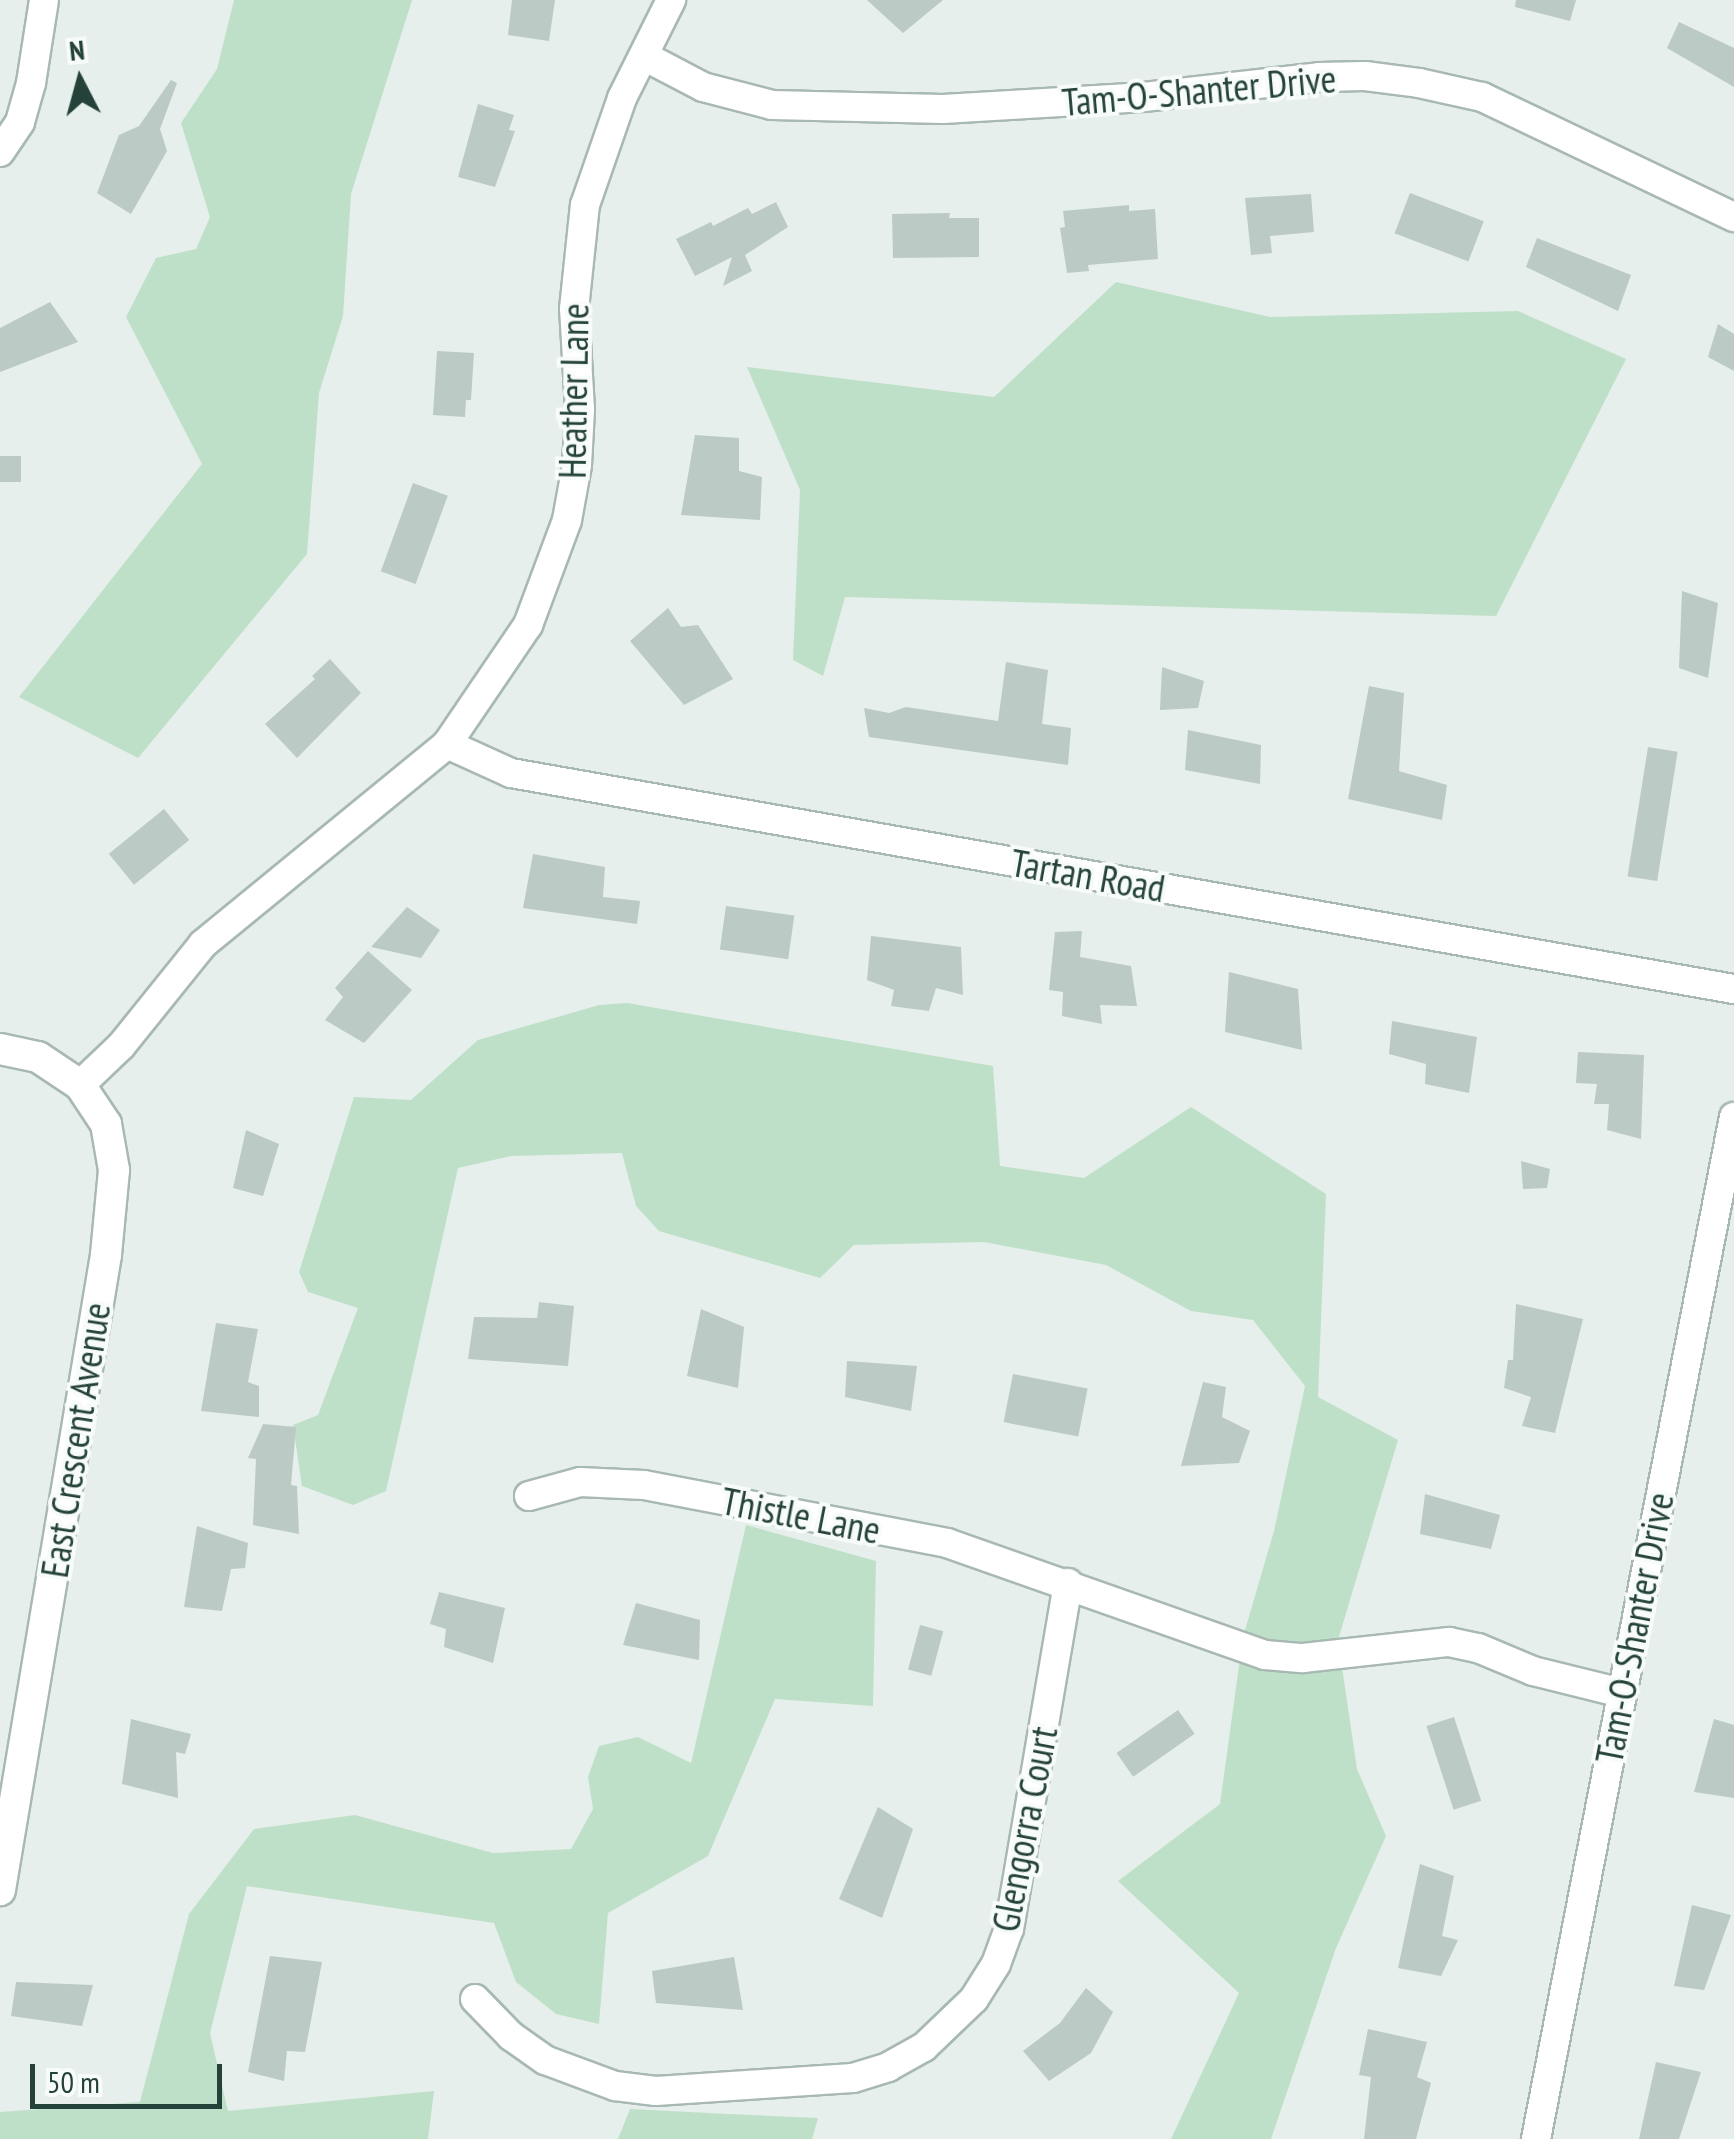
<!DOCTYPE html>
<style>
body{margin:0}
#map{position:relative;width:1734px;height:2139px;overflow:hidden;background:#e6efeb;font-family:"PT Sans Narrow",sans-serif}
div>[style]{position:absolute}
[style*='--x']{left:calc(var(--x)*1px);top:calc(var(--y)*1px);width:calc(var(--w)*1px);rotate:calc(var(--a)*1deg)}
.green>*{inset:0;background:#bfe0c8}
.building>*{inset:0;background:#bbcac4;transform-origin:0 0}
.roads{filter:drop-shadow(2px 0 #a8b8b2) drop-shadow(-2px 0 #a8b8b2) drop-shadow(0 2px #a8b8b2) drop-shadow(0 -2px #a8b8b2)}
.minor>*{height:28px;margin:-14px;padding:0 14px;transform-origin:14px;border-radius:14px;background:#fff}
.tertiary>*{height:30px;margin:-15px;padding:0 15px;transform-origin:15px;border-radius:15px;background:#fff}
span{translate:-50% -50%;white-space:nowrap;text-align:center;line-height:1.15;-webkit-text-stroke:8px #f7fbf9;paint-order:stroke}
.street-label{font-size:38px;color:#24423a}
.north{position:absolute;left:30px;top:30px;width:100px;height:100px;-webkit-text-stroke:8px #f7fbf9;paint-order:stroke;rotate:354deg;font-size:28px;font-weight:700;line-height:40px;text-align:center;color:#24423a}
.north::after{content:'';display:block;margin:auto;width:35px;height:45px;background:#24423a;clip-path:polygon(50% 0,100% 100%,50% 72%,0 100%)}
.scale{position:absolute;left:30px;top:2064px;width:192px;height:45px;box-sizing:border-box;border:5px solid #24423a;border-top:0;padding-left:12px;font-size:30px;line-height:35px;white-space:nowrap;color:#24423a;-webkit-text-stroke:8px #f7fbf9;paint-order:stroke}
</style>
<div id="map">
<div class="green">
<i style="clip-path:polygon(234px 0,412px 0,351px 194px,343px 316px,319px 393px,307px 554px,138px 758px,19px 697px,202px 464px,126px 317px,156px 258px,196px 249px,210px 217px,181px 123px,217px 69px)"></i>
<i style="clip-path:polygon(1116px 282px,1270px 317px,1518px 311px,1626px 359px,1496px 616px,845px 597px,823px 676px,793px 660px,800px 490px,747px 367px,994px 397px)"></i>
<i style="clip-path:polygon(627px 1003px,993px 1066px,1000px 1166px,1084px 1178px,1191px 1107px,1326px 1194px,1318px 1397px,1398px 1440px,1338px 1640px,1357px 1769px,1386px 1836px,1336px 1948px,1271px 2139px,1171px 2139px,1239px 1993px,1118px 1881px,1220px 1804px,1243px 1637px,1274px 1531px,1305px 1386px,1253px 1320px,1191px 1311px,1106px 1265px,984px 1242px,854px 1245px,820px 1278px,659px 1231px,636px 1206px,622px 1153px,511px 1156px,458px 1168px,386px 1491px,353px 1505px,302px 1486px,293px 1425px,318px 1415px,358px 1308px,308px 1292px,299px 1272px,354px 1097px,411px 1100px,478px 1040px,599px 1005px)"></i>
<i style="clip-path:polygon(746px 1525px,876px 1561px,873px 1706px,775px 1699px,708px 1856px,608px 1913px,599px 2024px,556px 2014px,516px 1982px,494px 1923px,247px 1886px,210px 2033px,228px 2111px,434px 2091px,428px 2139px,0 2139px,0 2112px,140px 2102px,189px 1914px,254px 1829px,355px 1815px,493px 1853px,571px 1849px,593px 1809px,588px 1777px,599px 1746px,638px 1737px,691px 1763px)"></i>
<i style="clip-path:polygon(630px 2109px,728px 2114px,818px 2118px,812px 2139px,618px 2139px)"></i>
</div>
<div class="building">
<i style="clip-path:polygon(512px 0,555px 0,549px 41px,508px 35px)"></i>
<i style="clip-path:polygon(867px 0,943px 0,903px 33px)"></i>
<i style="clip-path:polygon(1516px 0,1576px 0,1570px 21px,1515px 7px)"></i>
<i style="clip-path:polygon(1679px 22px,1734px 48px,1734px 87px,1667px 48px)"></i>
<i style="clip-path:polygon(171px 80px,177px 83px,160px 129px,167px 151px,131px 214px,97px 193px,119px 135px,139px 126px)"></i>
<i style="clip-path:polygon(478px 104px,514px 115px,509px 130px,515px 131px,495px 187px,458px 177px)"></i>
<i style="left:1410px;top:193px;width:79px;height:43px;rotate:21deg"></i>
<i style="clip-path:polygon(1311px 194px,1314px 232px,1270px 236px,1272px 253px,1251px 255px,1245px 198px)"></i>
<i style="clip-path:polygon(776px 202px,788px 227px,745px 255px,752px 271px,723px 286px,732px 257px,695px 276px,676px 239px,711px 222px,713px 226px,748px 208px,752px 214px)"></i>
<i style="clip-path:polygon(1129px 205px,1129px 211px,1155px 209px,1158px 259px,1088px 265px,1089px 271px,1067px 273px,1060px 228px,1065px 227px,1063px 211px)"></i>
<i style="clip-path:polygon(950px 213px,949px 218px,979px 218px,979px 257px,893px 258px,892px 214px)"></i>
<i style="clip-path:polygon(1537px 238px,1631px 275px,1618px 311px,1526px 267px)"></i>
<i style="clip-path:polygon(50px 302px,78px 342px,0 372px,0 328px)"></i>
<i style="clip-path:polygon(1718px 324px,1734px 334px,1734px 371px,1708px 357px)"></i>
<i style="clip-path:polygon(437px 351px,474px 353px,471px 400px,466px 400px,465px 417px,433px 415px)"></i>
<i style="clip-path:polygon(695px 435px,739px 438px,739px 471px,762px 477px,760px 520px,681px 515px)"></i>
<i style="left:0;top:456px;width:21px;height:26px"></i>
<i style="left:413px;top:483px;width:37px;height:94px;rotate:20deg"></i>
<i style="clip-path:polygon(1682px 591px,1718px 603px,1708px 678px,1679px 668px)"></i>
<i style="clip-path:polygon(668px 608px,681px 627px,698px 625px,733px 679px,684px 705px,630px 641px)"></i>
<i style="clip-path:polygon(330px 659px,361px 693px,297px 758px,265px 724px,315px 679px,312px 676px)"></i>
<i style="clip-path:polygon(1006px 662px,1048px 670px,1042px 724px,1071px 728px,1068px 765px,869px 737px,864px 708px,889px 713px,906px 707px,998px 721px)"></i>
<i style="clip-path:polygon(1162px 667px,1204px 681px,1198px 708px,1160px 710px)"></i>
<i style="clip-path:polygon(1369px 686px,1404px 693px,1399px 771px,1447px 785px,1442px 820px,1348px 799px)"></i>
<i style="clip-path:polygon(1188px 730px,1261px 745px,1260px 784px,1185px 770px)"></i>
<i style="left:1648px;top:747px;width:30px;height:131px;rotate:9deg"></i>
<i style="left:164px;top:809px;width:40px;height:71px;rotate:51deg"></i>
<i style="clip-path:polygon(533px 854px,605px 867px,603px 897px,640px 901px,637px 924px,523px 908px)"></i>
<i style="left:726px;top:906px;width:69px;height:44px;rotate:8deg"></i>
<i style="clip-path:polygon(407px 907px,440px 930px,421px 958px,371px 947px)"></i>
<i style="clip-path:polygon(1082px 931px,1080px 957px,1131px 966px,1137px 1006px,1100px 1005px,1102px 1024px,1062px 1016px,1063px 992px,1049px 990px,1055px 932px)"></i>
<i style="clip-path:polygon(871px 936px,961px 947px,963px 995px,936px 988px,929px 1011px,891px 1006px,894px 990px,867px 980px)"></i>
<i style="clip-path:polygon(368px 951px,412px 990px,364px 1043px,325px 1020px,343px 997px,335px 988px)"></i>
<i style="clip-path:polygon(1229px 972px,1298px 989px,1302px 1050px,1225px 1032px)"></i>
<i style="clip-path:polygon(1392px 1021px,1477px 1037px,1469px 1093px,1425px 1084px,1426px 1064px,1389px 1054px)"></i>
<i style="clip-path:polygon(1578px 1052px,1644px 1055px,1641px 1139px,1607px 1130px,1609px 1104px,1594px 1104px,1597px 1084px,1576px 1083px)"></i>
<i style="clip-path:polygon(246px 1130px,279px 1144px,263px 1196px,233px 1188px)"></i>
<i style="clip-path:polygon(1521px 1161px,1550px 1169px,1547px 1188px,1523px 1189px)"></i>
<i style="clip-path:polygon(539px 1302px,574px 1306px,568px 1366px,468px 1359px,474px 1317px,537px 1318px)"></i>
<i style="clip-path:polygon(1516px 1304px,1583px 1319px,1555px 1433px,1522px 1426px,1531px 1397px,1504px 1388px,1508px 1360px,1513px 1360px)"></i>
<i style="clip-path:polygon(701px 1309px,744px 1327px,738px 1388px,687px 1376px)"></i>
<i style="clip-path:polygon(216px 1323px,258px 1329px,248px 1382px,259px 1386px,259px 1417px,201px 1411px)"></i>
<i style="clip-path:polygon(847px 1361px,917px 1366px,911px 1411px,845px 1397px)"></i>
<i style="left:1013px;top:1374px;width:76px;height:49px;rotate:11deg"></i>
<i style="clip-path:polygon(1203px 1382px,1226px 1387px,1222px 1417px,1250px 1431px,1239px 1463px,1181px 1466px)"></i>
<i style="clip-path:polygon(263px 1424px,296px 1427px,291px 1485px,297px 1486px,299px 1534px,253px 1525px,256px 1459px,248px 1458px)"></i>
<i style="clip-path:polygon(1425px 1494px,1500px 1515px,1491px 1549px,1420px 1534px)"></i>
<i style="clip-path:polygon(197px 1526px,248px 1543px,245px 1568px,231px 1569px,222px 1611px,184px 1607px)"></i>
<i style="clip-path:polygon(439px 1592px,505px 1608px,493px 1663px,444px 1647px,446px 1629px,430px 1624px)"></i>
<i style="clip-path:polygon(636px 1603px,700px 1620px,699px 1660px,623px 1645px)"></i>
<i style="left:920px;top:1625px;width:24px;height:46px;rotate:15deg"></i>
<i style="left:1178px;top:1710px;width:29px;height:75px;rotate:55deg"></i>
<i style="left:1454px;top:1717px;width:88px;height:29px;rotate:72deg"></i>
<i style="clip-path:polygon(131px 1719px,191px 1734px,185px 1754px,176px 1752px,178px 1798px,122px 1784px)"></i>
<i style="clip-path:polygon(1714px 1719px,1734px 1725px,1734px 1798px,1694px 1792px)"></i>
<i style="clip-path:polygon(878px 1807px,913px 1829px,882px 1918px,839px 1899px)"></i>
<i style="clip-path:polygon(1420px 1864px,1454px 1876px,1442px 1936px,1458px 1940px,1441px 1976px,1398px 1968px)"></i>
<i style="clip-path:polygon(1692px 1905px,1731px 1915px,1704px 1990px,1674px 1986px)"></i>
<i style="clip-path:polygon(270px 1956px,322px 1962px,305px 2052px,287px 2051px,284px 2081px,248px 2072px)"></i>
<i style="clip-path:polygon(734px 1957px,743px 2010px,656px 2003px,652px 1971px)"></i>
<i style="clip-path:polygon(16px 1982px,93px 1985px,82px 2026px,11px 2016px)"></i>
<i style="clip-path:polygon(1086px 1988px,1113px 2012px,1091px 2053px,1049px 2081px,1023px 2051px,1060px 2023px)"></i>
<i style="clip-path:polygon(1368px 2029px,1427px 2042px,1417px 2077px,1431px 2083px,1416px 2139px,1364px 2139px,1371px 2077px,1359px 2075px)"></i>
<i style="clip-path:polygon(1656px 2062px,1701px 2072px,1679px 2139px,1639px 2139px)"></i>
</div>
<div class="roads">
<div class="minor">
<i style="--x:644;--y:56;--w:67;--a:27.7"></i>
<i style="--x:703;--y:87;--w:71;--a:14.6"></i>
<i style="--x:772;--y:105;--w:171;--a:1.3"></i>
<i style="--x:943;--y:109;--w:201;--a:-3.4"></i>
<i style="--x:1144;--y:97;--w:176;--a:-6.5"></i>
<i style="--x:1319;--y:77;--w:46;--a:-1.2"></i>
<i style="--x:1365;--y:76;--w:54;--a:7.4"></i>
<i style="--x:1419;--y:83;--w:65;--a:12.5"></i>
<i style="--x:1482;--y:97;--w:279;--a:25.5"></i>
<i style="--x:0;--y:152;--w:36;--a:-56"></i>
<i style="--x:20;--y:122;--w:41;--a:-74.2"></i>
<i style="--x:31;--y:83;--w:84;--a:-81.1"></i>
<i style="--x:447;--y:744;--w:70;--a:24.4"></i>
<i style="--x:511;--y:773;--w:1242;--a:10.02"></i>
<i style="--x:80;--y:1085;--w:57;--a:-43.6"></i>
<i style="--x:121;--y:1046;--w:131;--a:-51.2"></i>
<i style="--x:203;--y:944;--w:315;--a:-39.3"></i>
<i style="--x:447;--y:744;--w:144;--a:-55.8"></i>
<i style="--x:528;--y:625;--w:112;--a:-69.6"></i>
<i style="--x:567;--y:520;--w:56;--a:-79.7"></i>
<i style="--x:577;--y:465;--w:56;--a:-86.9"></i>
<i style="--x:580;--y:409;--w:100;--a:-93.4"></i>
<i style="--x:574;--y:309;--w:105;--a:-84"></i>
<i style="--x:585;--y:205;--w:113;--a:-70.9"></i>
<i style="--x:622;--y:98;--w:110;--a:-63.4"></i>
<i style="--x:529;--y:1496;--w:53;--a:-15.4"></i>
<i style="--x:580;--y:1482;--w:64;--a:2.7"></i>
<i style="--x:644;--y:1485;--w:309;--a:10.8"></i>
<i style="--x:947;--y:1543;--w:337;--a:19.4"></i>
<i style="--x:1265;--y:1655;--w:38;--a:5"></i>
<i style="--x:1303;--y:1658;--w:147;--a:-6.3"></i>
<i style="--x:1449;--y:1642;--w:30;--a:12"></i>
<i style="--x:1478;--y:1648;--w:60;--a:22.7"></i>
<i style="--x:1533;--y:1671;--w:92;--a:13.9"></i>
<i style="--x:475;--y:1999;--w:52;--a:45.8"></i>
<i style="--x:511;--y:2036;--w:42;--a:35.2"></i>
<i style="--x:545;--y:2060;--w:75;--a:20.4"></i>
<i style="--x:615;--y:2086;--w:41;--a:7"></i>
<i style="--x:656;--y:2091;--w:197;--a:-3.8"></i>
<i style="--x:853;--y:2078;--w:37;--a:-17"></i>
<i style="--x:888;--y:2067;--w:41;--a:-29.1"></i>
<i style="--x:924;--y:2047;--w:69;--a:-43.8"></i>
<i style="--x:974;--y:1999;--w:41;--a:-57.8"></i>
<i style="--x:996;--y:1964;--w:37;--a:-70"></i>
<i style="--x:1009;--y:1929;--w:351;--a:-80.3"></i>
<i style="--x:1536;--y:2139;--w:1041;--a:-79.04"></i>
</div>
<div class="tertiary">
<i style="--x:0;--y:1049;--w:39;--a:12"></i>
<i style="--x:38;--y:1057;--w:50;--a:33.7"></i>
<i style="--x:80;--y:1085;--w:47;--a:56.3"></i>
<i style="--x:106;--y:1124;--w:47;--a:80.1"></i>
<i style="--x:114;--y:1170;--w:85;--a:95.4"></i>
<i style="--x:106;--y:1255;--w:644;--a:99.48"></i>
</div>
</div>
<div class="street-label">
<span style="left:1199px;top:90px;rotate:-5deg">Tam-O-Shanter Drive</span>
<span style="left:573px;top:391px;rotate:-89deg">Heather Lane</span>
<span style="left:1088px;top:875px;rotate:10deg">Tartan Road</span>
<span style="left:75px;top:1440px;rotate:-81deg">East Crescent Avenue</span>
<span style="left:801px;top:1515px;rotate:11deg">Thistle Lane</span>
<span style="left:1634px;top:1628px;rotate:-79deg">Tam-O-Shanter Drive</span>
<span style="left:1024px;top:1829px;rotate:-79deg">Glengorra Court</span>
</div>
<div class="north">N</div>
<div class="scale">50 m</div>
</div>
